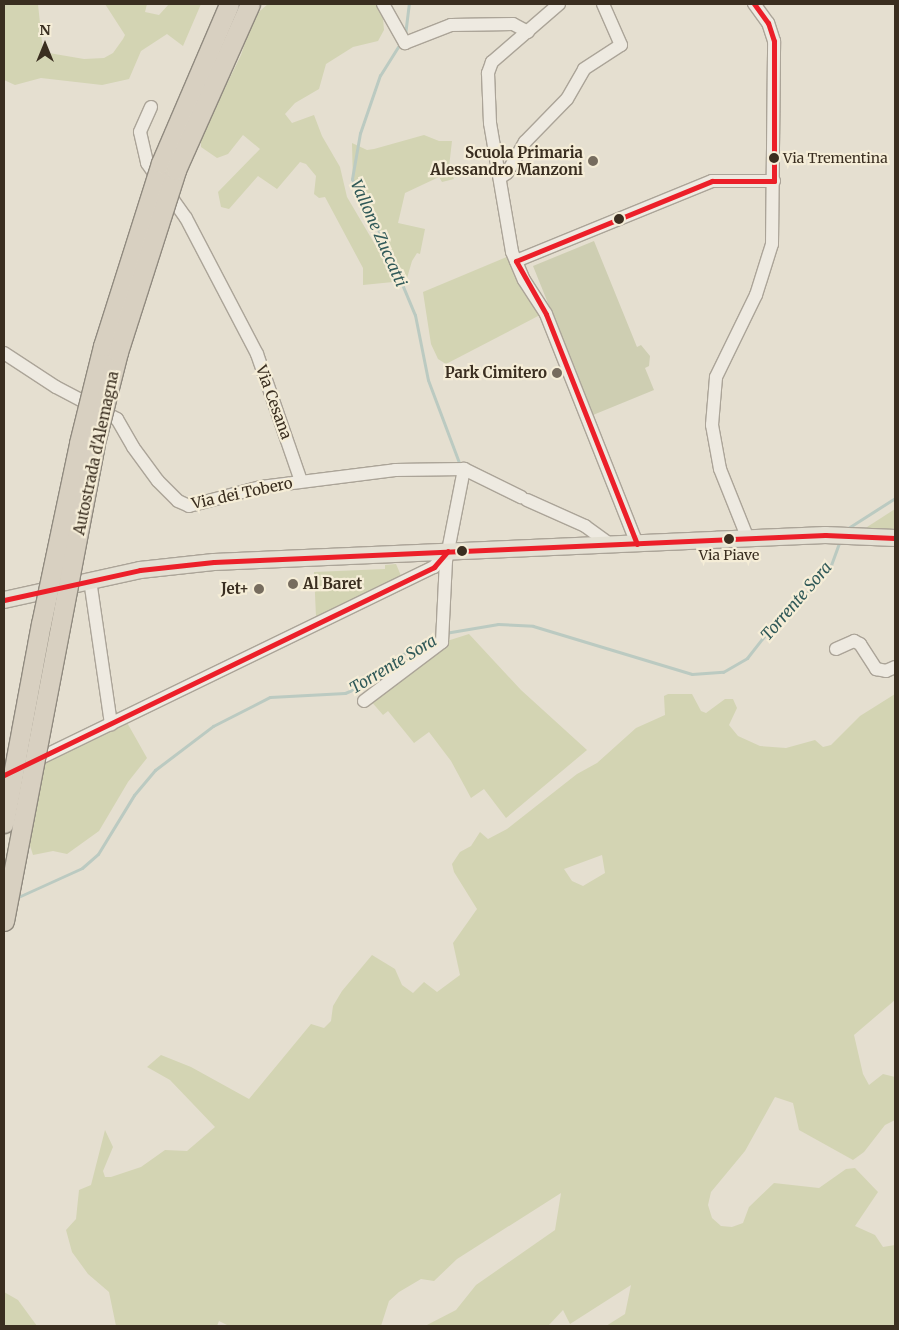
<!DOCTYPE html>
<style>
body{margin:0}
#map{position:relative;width:899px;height:1330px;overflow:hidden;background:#e5dfd0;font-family:Merriweather,serif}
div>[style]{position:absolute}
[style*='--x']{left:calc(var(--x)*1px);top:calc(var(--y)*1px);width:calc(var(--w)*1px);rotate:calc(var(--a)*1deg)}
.green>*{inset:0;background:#d3d4b3}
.cemetery>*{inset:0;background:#ceceb2}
.stream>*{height:3px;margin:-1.5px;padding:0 1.5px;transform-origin:1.5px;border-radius:1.5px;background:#bbcac1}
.roads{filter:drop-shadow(1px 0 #aba498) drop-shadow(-1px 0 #aba498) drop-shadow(0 1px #aba498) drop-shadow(0 -1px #aba498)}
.minor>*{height:12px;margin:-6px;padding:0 6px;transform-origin:6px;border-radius:6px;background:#eeeae1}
.major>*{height:16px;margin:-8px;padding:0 8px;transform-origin:8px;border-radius:8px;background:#e4e0d3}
.bridges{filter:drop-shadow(1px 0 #908a7f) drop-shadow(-1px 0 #908a7f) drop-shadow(0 1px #908a7f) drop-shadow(0 -1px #908a7f)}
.highway-bridge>*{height:19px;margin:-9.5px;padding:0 9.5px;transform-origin:9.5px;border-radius:9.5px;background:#d8d0c1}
.bus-1>*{height:5px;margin:-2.5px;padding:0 2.5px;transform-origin:2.5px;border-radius:2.5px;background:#ec1f29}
.dots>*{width:14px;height:14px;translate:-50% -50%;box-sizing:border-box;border:2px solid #f5edd7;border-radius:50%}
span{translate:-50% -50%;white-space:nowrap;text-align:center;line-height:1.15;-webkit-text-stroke:4.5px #f5edd7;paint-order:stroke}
.bus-label{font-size:14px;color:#3a2e20}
.left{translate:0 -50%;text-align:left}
.poi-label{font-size:15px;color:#3a2e20;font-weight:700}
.right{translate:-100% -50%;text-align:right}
.street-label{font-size:15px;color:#3a2e20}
.water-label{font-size:16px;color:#305958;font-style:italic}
.frame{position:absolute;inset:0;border:5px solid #3a2e20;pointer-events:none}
.north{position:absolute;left:20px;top:20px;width:50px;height:50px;-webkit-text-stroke:4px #f5edd7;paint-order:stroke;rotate:0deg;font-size:14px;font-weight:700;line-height:20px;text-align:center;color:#3a2e20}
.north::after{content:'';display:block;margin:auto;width:18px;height:22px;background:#3a2e20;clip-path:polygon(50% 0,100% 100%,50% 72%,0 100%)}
</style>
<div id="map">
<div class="green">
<i style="clip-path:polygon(4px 4px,38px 4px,43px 52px,84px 59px,104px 58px,113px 53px,123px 39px,125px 35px,105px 4px,147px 4px,145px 12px,159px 15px,169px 4px,201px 4px,183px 46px,167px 34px,141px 51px,129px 79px,102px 85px,41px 78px,15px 85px,4px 80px)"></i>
<i style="clip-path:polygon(268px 4px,376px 4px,383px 18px,384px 30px,378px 41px,353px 47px,326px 64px,319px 89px,295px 103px,285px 114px,292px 123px,314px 115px,322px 136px,340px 167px,347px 197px,380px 253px,393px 282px,363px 285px,363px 268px,325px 197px,319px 198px,314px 194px,316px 176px,306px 164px,300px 162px,277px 189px,258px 176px,229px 209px,221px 207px,218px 192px,260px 149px,243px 135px,228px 154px,217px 158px,201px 147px,201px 137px,241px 55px,254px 16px)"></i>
<i style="clip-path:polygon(424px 135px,439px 141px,452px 141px,449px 167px,454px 179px,442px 182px,439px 177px,405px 193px,398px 223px,425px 229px,420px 254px,417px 253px,412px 261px,405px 285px,389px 246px,353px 185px,352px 143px,367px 150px,374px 149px)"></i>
<i style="clip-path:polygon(509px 256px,540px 315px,446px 364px,438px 359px,431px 344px,423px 292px)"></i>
<i style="clip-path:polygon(895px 509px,895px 534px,864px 529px)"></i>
<i style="clip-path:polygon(396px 564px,402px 578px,316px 617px,314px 572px,385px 569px,385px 565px)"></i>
<i style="clip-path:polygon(469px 634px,521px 690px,587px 750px,506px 818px,484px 789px,471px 798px,451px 761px,429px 732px,414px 743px,388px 711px,383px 715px,370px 700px,447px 641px)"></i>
<i style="clip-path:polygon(evenodd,668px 694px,692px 694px,701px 711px,706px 713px,725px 699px,733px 699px,737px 708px,729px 725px,738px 736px,760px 746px,786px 748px,815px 740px,823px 747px,831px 745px,860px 716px,895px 694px,895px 1000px,854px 1035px,863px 1074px,869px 1085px,883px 1074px,895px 1077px,895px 1120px,885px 1125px,864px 1152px,853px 1160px,799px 1130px,793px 1103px,775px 1097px,745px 1151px,711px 1192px,708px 1205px,712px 1218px,721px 1226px,732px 1227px,743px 1223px,749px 1207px,774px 1183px,819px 1188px,846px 1169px,855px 1168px,878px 1192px,855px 1226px,875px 1235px,883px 1247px,895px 1245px,895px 1326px,606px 1326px,625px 1314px,631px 1285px,570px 1324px,563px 1310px,548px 1326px,425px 1326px,456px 1310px,476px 1285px,555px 1230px,561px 1193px,457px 1259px,434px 1281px,421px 1279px,399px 1292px,389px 1301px,381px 1326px,229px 1326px,219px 1321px,217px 1326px,116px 1326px,109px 1292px,88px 1274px,72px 1252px,66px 1230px,76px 1219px,79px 1190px,91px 1185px,105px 1130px,113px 1147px,103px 1171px,105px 1177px,111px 1177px,141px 1167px,165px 1150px,187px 1151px,215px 1127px,170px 1080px,147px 1067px,161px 1055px,191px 1067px,249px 1099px,311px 1024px,324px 1028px,331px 1021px,333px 1006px,342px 991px,372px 955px,395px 969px,402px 985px,413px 993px,424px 982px,437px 992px,460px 975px,453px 943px,477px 909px,454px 872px,452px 864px,460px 852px,471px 846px,480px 832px,488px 839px,507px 829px,577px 774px,597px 763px,636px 728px,665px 715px,664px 696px,668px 694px,602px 855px,605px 873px,583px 886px,572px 881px,564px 869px,602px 855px)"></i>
<i style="clip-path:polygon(125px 719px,147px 758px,128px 782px,99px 831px,67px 854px,53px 851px,33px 855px,20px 814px,16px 771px)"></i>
<i style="clip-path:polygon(4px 1292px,18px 1300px,37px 1326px,4px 1326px)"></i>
</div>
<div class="cemetery">
<i style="clip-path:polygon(594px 241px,637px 347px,641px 345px,650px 356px,649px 366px,645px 368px,654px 390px,593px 415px,533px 266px)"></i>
</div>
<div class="stream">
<i style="--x:405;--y:35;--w:31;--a:-83"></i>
<i style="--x:401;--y:42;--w:39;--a:122"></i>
<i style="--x:380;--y:75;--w:61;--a:109"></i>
<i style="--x:360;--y:133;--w:47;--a:99.9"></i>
<i style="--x:352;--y:179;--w:70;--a:62.7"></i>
<i style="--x:384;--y:241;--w:80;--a:67.3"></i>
<i style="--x:415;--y:315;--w:66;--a:78.7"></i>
<i style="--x:428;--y:380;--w:91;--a:69.4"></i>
<i style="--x:845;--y:530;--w:59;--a:-32.6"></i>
<i style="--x:445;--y:633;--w:54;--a:-9.6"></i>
<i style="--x:498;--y:624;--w:35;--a:3"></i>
<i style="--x:533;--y:626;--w:166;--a:16.8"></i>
<i style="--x:692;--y:674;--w:31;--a:-4"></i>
<i style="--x:723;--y:672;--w:28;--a:-30"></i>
<i style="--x:747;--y:658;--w:58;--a:-52"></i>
<i style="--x:783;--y:612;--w:31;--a:-38"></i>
<i style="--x:807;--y:593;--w:37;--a:-49"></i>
<i style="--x:831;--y:565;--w:27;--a:-70"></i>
<i style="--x:16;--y:898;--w:72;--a:-24.4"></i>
<i style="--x:82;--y:868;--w:21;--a:-41"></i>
<i style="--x:98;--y:854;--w:69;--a:-58.6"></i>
<i style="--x:134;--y:795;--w:33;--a:-50"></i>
<i style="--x:155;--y:770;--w:73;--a:-37.2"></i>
<i style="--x:213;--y:726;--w:64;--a:-27"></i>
<i style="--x:270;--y:697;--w:75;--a:-3.1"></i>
<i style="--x:345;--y:693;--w:15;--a:-23"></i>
<i style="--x:359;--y:687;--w:43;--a:-39.3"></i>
<i style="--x:392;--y:660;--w:53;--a:-28"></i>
</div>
<div class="roads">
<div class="minor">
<i style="--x:383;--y:4;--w:45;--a:60.6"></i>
<i style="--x:405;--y:43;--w:49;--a:-21.4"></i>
<i style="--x:451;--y:25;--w:62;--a:-0.9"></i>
<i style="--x:513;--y:24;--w:17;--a:28"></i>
<i style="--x:559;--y:4;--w:89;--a:139.1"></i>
<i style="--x:492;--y:62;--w:12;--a:110"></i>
<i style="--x:488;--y:73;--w:50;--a:87.7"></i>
<i style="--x:490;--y:123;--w:131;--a:80.3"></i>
<i style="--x:512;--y:252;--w:30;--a:67"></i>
<i style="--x:524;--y:280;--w:40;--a:57.1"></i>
<i style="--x:546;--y:314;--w:247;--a:68.4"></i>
<i style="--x:151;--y:107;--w:27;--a:114"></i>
<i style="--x:140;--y:132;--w:32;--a:77"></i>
<i style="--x:147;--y:163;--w:67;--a:54.7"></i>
<i style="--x:186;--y:218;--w:153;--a:62.4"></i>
<i style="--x:257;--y:354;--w:134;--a:70.9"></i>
<i style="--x:501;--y:177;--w:7;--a:-34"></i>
<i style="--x:507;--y:173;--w:36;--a:-60"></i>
<i style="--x:525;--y:142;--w:60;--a:-45.7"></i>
<i style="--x:567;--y:99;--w:34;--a:-60"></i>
<i style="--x:584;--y:69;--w:44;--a:-33"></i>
<i style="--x:621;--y:45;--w:45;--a:-113.7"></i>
<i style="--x:516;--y:261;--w:212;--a:-22.2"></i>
<i style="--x:712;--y:181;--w:62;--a:0"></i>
<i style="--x:4;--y:353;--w:62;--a:33.2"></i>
<i style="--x:56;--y:387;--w:69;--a:27.7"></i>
<i style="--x:117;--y:419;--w:32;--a:60"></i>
<i style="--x:133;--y:447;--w:42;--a:53.7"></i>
<i style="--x:158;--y:481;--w:28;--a:45"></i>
<i style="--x:178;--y:501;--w:12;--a:24"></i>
<i style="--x:189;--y:506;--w:74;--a:-14.8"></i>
<i style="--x:261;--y:487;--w:135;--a:-7.2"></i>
<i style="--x:395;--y:470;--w:69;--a:-0.8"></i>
<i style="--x:464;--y:469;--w:64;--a:26.2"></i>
<i style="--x:527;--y:500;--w:64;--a:24.1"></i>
<i style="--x:585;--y:526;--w:32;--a:36"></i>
<i style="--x:748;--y:539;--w:75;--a:-111.8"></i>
<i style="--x:720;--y:469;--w:45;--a:-100.3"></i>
<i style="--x:712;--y:425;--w:48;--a:-85.2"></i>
<i style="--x:716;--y:377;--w:91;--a:-64"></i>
<i style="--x:756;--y:295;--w:53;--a:-72.6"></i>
<i style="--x:772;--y:244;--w:203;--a:-89.4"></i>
<i style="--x:774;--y:41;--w:19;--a:-108"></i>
<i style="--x:768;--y:23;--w:24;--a:-126"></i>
<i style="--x:90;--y:580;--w:146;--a:81.7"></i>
<i style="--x:836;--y:649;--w:20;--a:-24"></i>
<i style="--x:854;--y:641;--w:7;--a:27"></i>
<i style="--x:860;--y:644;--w:30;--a:57"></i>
<i style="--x:876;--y:669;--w:10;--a:11"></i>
<i style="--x:886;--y:671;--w:10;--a:-24"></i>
<i style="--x:364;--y:701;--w:98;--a:-37.1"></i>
<i style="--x:442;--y:642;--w:81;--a:-87.2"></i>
<i style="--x:446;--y:561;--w:94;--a:-78.9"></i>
<i style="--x:30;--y:763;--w:449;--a:-25.9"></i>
<i style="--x:434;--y:567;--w:21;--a:-49"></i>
</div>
<div class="major">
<i style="--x:4;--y:600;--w:139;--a:-12.4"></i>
<i style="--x:140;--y:570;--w:74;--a:-6.2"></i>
<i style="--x:214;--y:562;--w:612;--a:-2.53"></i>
<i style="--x:825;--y:535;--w:70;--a:2.5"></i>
</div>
</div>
<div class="bridges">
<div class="highway-bridge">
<i style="--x:4;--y:823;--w:202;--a:-79.5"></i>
<i style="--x:41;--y:624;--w:185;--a:-78.1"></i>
<i style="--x:79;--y:443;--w:100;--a:-76.1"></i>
<i style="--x:103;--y:346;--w:192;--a:-72.4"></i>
<i style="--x:161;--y:163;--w:173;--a:-66.8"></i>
<i style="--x:4;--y:921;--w:482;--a:-79.2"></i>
<i style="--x:94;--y:447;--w:98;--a:-75.8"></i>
<i style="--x:118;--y:352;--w:191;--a:-72.3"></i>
<i style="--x:176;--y:170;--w:182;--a:-66"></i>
</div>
</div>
<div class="bus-1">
<i style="--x:637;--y:544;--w:247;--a:-111.6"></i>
<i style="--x:546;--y:314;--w:61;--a:-119.5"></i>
<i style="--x:516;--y:261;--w:212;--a:-22.2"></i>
<i style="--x:712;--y:181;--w:62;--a:0"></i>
<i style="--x:774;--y:181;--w:140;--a:-90"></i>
<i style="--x:774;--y:41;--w:19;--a:-108"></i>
<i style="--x:768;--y:23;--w:24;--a:-126"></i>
<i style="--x:4;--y:600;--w:139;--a:-12.4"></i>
<i style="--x:140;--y:570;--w:74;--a:-6.2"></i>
<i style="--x:214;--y:562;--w:612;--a:-2.53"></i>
<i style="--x:825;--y:535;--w:70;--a:2.5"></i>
<i style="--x:4;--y:775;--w:478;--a:-25.8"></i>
<i style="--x:434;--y:567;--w:21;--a:-49"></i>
</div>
<div class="dots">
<i style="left:774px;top:158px;background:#3a2e20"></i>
<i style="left:593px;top:161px;background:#766c5e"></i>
<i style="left:619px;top:219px;background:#3a2e20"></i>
<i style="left:557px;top:373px;background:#766c5e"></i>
<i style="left:729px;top:539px;background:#3a2e20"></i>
<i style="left:462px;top:551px;background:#3a2e20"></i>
<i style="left:293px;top:584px;background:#766c5e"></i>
<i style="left:259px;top:589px;background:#766c5e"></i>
</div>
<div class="bus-label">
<span class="left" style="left:783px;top:158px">Via Trementina</span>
<span style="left:729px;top:555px">Via Piave</span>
</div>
<div class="poi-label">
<span class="right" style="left:583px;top:161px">Scuola Primaria<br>Alessandro Manzoni</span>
<span class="right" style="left:547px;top:373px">Park Cimitero</span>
<span class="left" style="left:303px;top:584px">Al Baret</span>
<span class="right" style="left:249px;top:589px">Jet+</span>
</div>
<div class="street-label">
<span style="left:274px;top:402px;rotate:70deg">Via Cesana</span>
<span style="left:96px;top:453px;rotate:-78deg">Autostrada d'Alemagna</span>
<span style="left:242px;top:493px;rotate:-12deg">Via dei Tobero</span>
</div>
<div class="water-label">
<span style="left:379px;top:233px;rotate:66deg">Vallone Zuccatti</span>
<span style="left:796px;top:601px;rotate:-49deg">Torrente Sora</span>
<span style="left:393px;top:664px;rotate:-31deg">Torrente Sora</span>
</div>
<div class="frame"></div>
<div class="north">N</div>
</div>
